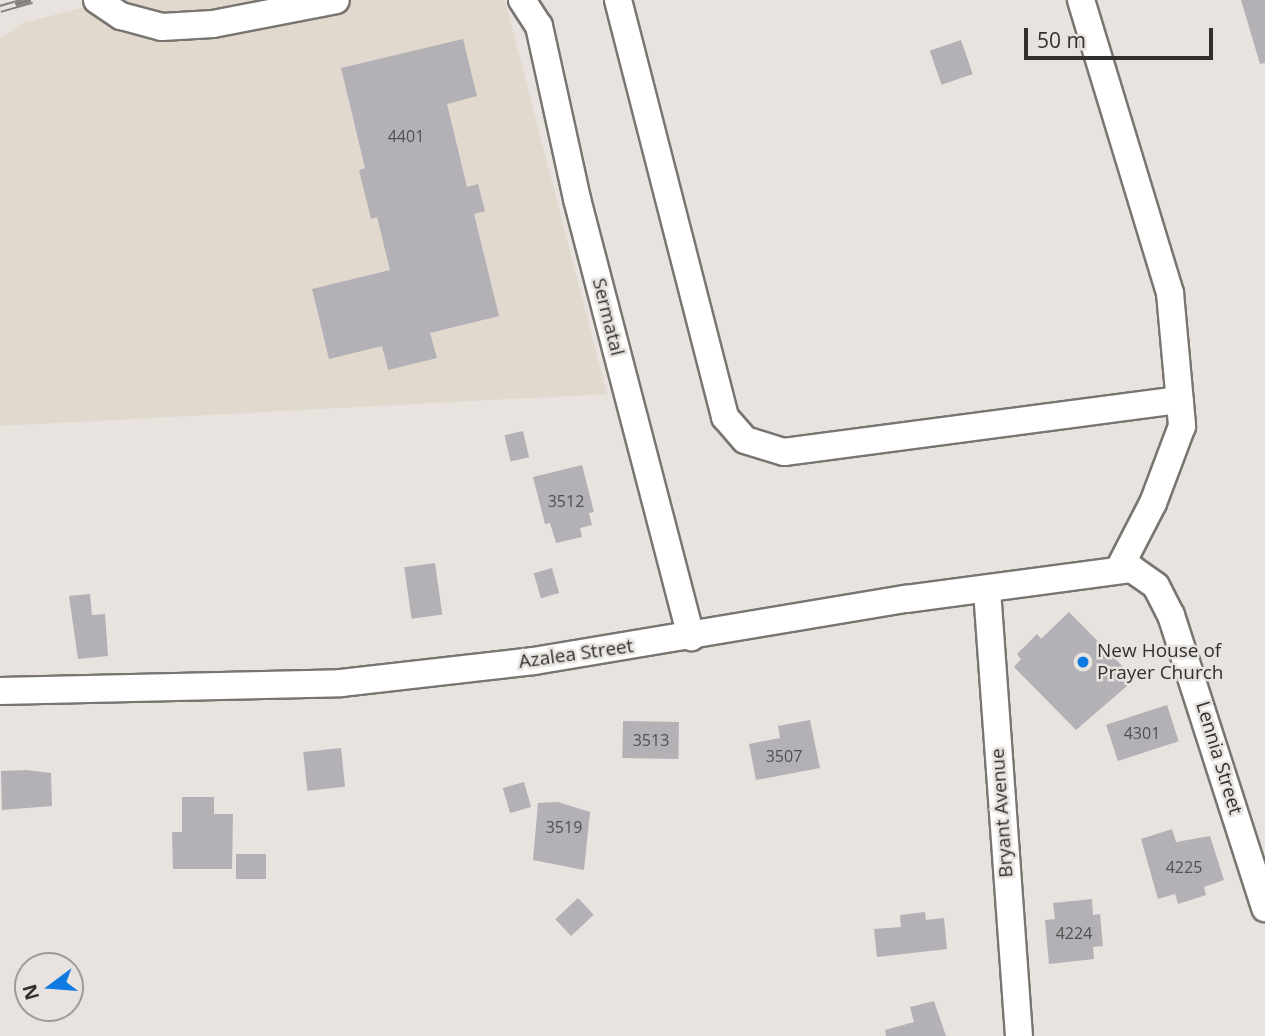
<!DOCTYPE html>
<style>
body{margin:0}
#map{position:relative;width:1265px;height:1036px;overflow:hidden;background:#e8e3de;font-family:"Open Sans",sans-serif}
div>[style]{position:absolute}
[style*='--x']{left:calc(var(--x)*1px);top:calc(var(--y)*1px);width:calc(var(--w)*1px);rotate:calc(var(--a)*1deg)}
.built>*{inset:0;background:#e1d9cd}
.building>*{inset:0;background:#b3b0b6;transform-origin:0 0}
.roads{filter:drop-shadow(2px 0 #797570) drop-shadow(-2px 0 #797570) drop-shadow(0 2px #797570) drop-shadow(0 -2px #797570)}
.minor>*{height:26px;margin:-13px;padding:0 13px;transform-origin:13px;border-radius:13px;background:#fff}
.rail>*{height:8px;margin-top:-4px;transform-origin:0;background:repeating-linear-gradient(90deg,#e8e3de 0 16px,#84817e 0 32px);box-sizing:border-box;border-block:2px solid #84817e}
.dots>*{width:19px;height:19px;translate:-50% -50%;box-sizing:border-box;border:4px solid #e8e3de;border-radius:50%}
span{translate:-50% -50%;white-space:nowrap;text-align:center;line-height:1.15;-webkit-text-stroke:5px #e8e3de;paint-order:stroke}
.number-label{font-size:16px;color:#525050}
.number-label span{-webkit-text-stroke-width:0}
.street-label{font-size:19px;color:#32302e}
.poi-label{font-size:19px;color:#32302e}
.left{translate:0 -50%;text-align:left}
.north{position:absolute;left:14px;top:952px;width:70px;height:70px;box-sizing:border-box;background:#e8e3de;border:2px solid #9f9b98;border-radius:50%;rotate:254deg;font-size:19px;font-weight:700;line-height:28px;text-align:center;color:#32302e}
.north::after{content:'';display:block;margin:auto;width:24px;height:32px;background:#0f7ae2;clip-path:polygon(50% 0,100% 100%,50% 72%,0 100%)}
.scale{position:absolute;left:1024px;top:28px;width:189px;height:32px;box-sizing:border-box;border:4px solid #32302e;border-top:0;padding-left:9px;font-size:21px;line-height:24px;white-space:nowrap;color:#32302e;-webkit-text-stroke:5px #e8e3de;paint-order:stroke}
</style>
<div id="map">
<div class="built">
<i style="clip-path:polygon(112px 0,505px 0,607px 394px,0 426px,0 39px,23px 23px)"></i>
</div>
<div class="building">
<i style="clip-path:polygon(1241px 0,1265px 0,1265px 63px,1260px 64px)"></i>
<i style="clip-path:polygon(463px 39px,477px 96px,447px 104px,467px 187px,478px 184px,485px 211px,474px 214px,499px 316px,430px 333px,437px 358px,388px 370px,382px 346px,329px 359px,312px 289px,390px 270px,377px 217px,371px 219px,359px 170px,365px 168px,341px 68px)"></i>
<i style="left:961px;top:40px;width:36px;height:33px;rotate:71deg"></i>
<i style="left:523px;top:431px;width:27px;height:19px;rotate:77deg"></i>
<i style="clip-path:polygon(582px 465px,594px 512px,589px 513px,592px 525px,580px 528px,582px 537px,556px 543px,550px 523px,545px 524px,533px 477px)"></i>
<i style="left:435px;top:563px;width:52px;height:31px;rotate:82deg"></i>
<i style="left:552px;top:568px;width:26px;height:19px;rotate:74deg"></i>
<i style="clip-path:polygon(90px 594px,92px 615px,105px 614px,108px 656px,78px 659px,69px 596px)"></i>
<i style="clip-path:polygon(1069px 612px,1135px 679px,1076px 730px,1014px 667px,1021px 659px,1017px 654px,1037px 634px,1041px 639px)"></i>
<i style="left:1167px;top:705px;width:38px;height:64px;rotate:72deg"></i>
<i style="clip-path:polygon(810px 720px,820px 768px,756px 780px,749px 744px,780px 738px,778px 726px)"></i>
<i style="left:623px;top:721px;width:56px;height:37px;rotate:1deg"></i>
<i style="left:341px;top:748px;width:39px;height:38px;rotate:84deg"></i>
<i style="clip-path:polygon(27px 770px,51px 773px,52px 806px,2px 810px,1px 771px)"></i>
<i style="left:524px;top:782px;width:26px;height:22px;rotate:74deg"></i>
<i style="clip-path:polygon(182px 797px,214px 797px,214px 814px,233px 814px,232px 869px,173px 869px,172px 832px,182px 832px)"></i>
<i style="clip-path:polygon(558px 802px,590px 812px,584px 870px,533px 860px,538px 803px)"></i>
<i style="clip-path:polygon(1172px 829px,1176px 842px,1210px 836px,1224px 880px,1204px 887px,1206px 895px,1178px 904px,1175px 894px,1158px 899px,1141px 839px)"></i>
<i style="left:236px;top:854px;width:30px;height:25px"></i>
<i style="left:578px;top:898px;width:23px;height:31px;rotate:47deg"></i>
<i style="clip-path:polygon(1092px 899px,1093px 915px,1100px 914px,1103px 946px,1093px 947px,1094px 959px,1049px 964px,1045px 920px,1055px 919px,1053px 903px)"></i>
<i style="clip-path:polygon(925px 912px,926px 920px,944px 918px,947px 949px,877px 957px,874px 929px,901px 927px,900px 915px)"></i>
<i style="clip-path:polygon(934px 1001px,946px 1036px,886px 1036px,885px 1030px,914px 1022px,910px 1007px)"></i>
</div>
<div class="roads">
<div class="minor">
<i style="--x:97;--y:0;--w:29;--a:34"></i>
<i style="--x:121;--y:16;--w:42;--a:15"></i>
<i style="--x:162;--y:27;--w:51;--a:-3.4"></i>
<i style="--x:213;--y:24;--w:125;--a:-11"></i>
<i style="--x:522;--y:0;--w:31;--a:57"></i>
<i style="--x:539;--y:26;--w:177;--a:77.6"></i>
<i style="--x:577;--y:199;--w:453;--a:75.4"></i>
<i style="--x:618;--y:0;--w:431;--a:75.6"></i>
<i style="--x:725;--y:417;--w:30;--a:49"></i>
<i style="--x:745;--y:440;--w:41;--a:17.1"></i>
<i style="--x:784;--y:452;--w:399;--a:-7.5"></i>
<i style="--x:1081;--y:0;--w:306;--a:73.1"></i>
<i style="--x:1170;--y:293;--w:134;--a:84.8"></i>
<i style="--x:1182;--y:426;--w:82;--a:110.6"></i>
<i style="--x:1153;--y:503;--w:74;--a:117.3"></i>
<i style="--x:987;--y:590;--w:447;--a:85.9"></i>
<i style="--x:0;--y:691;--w:341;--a:-1.3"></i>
<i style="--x:341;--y:683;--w:194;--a:-6.5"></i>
<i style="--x:534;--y:661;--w:377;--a:-9.5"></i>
<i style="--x:906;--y:599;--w:228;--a:-7.6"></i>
<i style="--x:1132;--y:569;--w:29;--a:35"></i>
<i style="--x:1156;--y:586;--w:33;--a:63"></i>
<i style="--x:1171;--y:615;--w:308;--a:72.2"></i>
</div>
</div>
<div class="rail">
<i style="--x:0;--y:9;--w:33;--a:-16"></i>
</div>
<div class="dots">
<i style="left:1083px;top:662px;background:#0f7ae2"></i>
</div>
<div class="number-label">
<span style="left:406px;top:136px">4401</span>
<span style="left:566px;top:501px">3512</span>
<span style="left:1142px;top:733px">4301</span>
<span style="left:651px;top:740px">3513</span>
<span style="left:784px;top:756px">3507</span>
<span style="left:564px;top:827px">3519</span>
<span style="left:1184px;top:867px">4225</span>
<span style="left:1074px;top:933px">4224</span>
</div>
<div class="street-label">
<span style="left:608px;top:317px;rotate:76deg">Sermatal</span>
<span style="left:576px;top:654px;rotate:-8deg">Azalea Street</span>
<span style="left:1219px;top:758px;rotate:73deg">Lennia Street</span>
<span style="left:1002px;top:813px;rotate:-94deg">Bryant Avenue</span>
</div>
<div class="poi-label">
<span class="left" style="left:1097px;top:662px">New House of<br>Prayer Church</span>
</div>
<div class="north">N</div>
<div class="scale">50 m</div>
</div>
